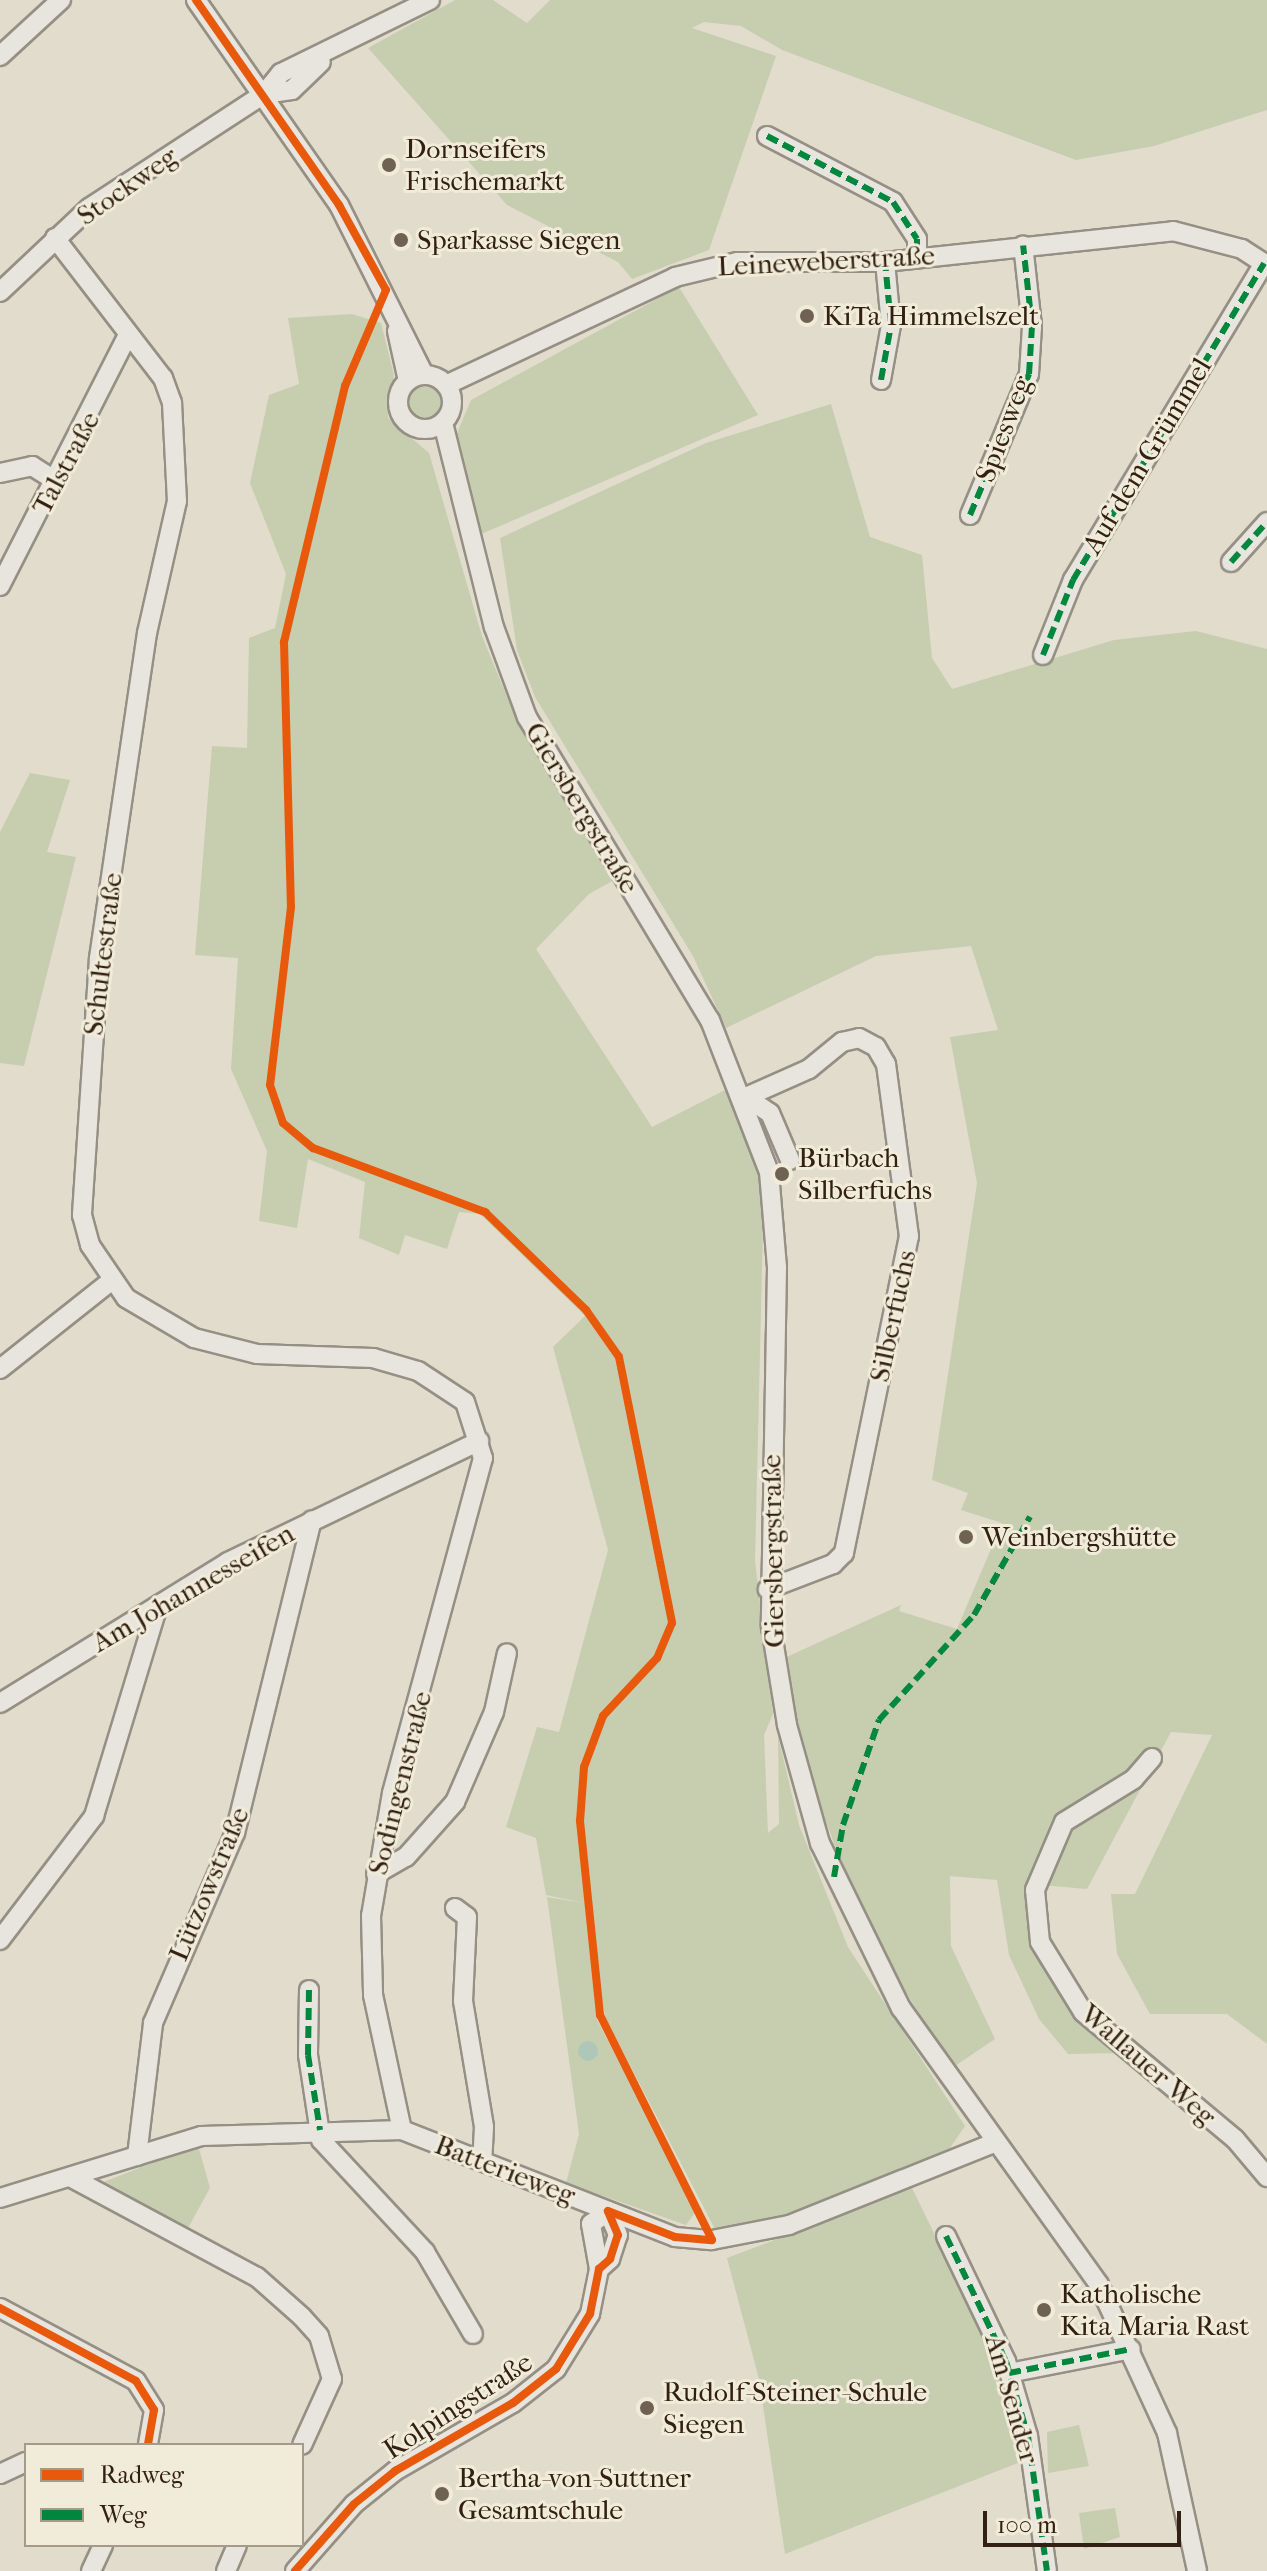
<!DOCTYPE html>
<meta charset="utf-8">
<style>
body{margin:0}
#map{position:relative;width:1267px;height:2571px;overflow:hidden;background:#e1dccc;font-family:"IM FELL French Canon",serif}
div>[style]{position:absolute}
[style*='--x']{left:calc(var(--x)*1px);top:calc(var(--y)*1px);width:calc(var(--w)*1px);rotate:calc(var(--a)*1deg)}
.green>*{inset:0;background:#c7ceaf}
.round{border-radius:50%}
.water>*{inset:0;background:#aec7b8}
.roads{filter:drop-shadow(2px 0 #958f84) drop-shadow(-2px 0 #958f84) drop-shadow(0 2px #958f84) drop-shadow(0 -2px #958f84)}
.minor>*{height:18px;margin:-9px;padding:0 9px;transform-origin:9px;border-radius:9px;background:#e8e5de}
.minor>.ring{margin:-9px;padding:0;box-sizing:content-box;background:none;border:18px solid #e8e5de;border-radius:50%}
.quiet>*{height:6px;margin-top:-3px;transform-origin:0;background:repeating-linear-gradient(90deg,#00873e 0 12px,transparent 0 18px)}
.cycleway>*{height:8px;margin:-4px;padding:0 4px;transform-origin:4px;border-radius:4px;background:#e8590c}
.dots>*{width:22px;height:22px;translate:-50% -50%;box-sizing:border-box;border:4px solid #f1ebd9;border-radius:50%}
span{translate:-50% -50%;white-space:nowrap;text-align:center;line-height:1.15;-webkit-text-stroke:6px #f1ebd9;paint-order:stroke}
.poi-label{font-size:28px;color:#322014}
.left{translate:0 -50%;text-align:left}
.street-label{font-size:28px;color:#322014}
.legend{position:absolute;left:24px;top:2443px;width:280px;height:104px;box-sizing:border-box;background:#f1ebd9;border:2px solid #a59a8a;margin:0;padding:10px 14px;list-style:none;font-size:24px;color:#322014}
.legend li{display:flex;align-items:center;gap:16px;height:40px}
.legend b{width:40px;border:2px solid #a59a8a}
.scale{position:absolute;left:983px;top:2511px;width:198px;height:36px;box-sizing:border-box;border:4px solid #322014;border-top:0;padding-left:10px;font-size:24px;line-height:28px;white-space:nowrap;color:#322014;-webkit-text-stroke:6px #f1ebd9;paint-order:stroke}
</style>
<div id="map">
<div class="green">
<i style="clip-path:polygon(455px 0,493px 0,527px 23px,550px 0,1267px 0,1267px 110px,1154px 146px,1076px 160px,782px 50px,741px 26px,704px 22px,692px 28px,776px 56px,709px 250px,632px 279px,618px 262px,507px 205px,368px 48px)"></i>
<i style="clip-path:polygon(679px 287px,758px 415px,479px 535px,457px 433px,471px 400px)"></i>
<i style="clip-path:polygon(352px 314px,381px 323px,394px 375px,388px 418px,429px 453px,482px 636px,515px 716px,616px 879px,589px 894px,536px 949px,652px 1127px,733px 1086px,764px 1186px,755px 1561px,773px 1714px,764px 1735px,768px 1833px,779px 1824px,778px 1736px,799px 1825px,848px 1947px,965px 2126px,950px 2148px,784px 2220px,716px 2231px,605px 2017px,586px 1903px,597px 2020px,697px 2210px,686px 2225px,566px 2183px,579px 2134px,547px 1897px,584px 1903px,546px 1895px,536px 1838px,506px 1827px,537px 1727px,559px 1732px,608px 1550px,553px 1347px,585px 1316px,480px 1214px,459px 1212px,447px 1249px,405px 1235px,399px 1255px,359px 1238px,365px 1182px,308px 1159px,297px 1228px,259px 1221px,267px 1151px,231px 1069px,238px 958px,195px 955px,212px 746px,247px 748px,249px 638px,275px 628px,286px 574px,250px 483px,269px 395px,299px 384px,288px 318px)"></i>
<i class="round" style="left:407px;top:384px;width:36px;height:36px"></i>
<i style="clip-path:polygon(831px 404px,870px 537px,922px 555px,932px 658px,952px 689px,1114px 640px,1196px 631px,1267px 649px,1267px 2044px,1227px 2014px,1150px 2014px,1117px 1954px,1111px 1894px,1135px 1894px,1212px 1735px,1171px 1732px,1087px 1889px,1042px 1885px,1039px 1930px,1120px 2053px,1068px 2054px,1039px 2019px,1009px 1955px,997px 1880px,950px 1876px,951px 1946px,995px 2039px,952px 2068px,864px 1923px,800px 1753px,782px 1659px,901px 1605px,899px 1611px,957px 1629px,1002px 1523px,961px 1510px,968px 1493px,932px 1480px,977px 1183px,950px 1037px,998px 1030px,971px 946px,876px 956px,726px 1028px,693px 956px,535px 697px,517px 650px,500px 538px,706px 443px)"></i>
<i style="clip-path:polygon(30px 773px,70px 780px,47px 852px,76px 857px,24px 1066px,0 1063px,0 832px)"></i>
<i style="clip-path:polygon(198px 2145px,210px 2188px,188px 2228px,101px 2183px)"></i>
<i style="clip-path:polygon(912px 2188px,993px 2354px,1026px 2460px,785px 2554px,759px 2379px,727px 2258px)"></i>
<i style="clip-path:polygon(1079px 2425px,1089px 2466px,1048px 2473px,1047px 2432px)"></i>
<i style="clip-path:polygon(1115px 2508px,1120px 2537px,1084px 2549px,1079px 2513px)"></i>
</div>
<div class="water">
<i class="round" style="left:578px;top:2041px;width:20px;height:20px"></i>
</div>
<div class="roads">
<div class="minor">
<i style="--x:196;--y:0;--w:250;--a:55.1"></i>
<i style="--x:339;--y:205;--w:190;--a:63.4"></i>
<i style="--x:0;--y:56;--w:83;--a:-42.6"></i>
<i style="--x:264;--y:94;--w:28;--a:-8"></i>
<i style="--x:292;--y:90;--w:40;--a:-44"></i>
<i style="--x:767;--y:136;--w:142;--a:27.6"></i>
<i style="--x:893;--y:202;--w:44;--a:57"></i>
<i style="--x:917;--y:239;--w:19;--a:90"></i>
<i style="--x:55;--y:238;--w:177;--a:52.4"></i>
<i style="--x:163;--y:378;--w:27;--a:70"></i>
<i style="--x:172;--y:403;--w:98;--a:87.1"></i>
<i style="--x:177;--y:501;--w:135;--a:102.8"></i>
<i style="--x:147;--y:633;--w:329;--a:98.4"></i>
<i style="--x:99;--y:958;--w:258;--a:93.8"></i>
<i style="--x:82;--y:1215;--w:31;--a:75"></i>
<i style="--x:90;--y:1245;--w:64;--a:55.8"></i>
<i style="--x:126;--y:1298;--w:79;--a:30.5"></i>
<i style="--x:194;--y:1338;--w:65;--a:14.3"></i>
<i style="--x:257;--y:1354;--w:116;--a:2"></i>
<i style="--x:373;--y:1358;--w:47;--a:16.1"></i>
<i style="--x:418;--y:1371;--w:56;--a:33.4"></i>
<i style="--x:465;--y:1402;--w:59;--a:72.2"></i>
<i style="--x:483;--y:1458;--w:347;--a:105.2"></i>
<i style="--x:392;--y:1793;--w:125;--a:99.7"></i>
<i style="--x:371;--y:1916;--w:79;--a:88.5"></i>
<i style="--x:373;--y:1995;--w:138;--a:77.9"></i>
<i style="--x:0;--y:292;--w:122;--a:-43.3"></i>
<i style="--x:89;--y:208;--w:209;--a:-33.1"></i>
<i style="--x:264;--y:94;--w:27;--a:-51"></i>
<i style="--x:281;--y:73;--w:166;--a:-26.1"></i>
<i style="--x:397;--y:331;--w:51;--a:77.6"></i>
<i class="ring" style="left:398px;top:375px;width:36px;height:36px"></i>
<i style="--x:881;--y:380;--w:56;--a:-79.7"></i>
<i style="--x:891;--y:325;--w:63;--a:-95.4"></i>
<i style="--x:446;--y:385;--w:253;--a:-25.2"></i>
<i style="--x:675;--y:277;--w:64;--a:-13.6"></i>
<i style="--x:737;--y:262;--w:148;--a:0"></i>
<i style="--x:885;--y:262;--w:290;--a:-6.1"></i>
<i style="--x:1173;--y:231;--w:71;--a:14.6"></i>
<i style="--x:1242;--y:249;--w:30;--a:33"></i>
<i style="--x:443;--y:423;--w:210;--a:76"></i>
<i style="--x:494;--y:627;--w:96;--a:69.9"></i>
<i style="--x:527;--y:717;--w:354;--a:58.9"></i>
<i style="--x:710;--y:1020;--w:163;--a:68.8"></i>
<i style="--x:769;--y:1172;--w:95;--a:85.2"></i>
<i style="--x:777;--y:1267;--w:360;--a:91"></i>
<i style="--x:771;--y:1627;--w:99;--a:80.7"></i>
<i style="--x:787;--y:1725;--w:123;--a:74.4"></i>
<i style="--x:820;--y:1843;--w:184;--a:63.9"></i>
<i style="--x:901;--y:2008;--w:340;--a:54.4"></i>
<i style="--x:1099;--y:2285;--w:163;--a:65.3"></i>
<i style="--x:1167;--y:2433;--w:141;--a:77.7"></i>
<i style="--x:0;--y:473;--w:33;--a:-12"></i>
<i style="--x:32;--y:466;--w:28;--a:32"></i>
<i style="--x:970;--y:515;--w:153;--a:-67.3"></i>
<i style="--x:1029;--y:374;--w:48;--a:-86.4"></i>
<i style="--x:1032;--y:326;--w:81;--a:-96.3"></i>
<i style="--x:1231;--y:562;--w:54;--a:-48"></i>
<i style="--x:0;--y:586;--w:280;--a:-63"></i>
<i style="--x:1043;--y:655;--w:81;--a:-68.2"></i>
<i style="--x:1073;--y:580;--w:370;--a:-58.9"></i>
<i style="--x:746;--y:1097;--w:69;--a:-24"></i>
<i style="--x:809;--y:1069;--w:43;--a:-39.3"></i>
<i style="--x:842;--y:1042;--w:17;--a:-13"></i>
<i style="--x:859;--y:1038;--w:19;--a:28"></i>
<i style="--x:876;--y:1047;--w:20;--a:60"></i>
<i style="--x:886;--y:1064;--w:174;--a:82.4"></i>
<i style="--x:909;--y:1236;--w:324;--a:101.6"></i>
<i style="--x:844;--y:1553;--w:16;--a:135"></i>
<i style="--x:833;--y:1564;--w:70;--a:159"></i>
<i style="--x:746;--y:1097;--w:29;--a:34"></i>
<i style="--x:770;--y:1113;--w:51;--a:66.9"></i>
<i style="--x:0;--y:1369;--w:142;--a:-38.4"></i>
<i style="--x:0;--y:1703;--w:268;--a:-31.7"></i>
<i style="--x:228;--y:1562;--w:279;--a:-25.7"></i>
<i style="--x:1152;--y:1758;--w:28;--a:131"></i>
<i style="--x:1134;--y:1779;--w:82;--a:148.4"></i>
<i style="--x:1064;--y:1822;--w:74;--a:113.1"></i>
<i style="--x:1035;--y:1890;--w:52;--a:84.5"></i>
<i style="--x:1040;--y:1942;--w:82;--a:58.4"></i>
<i style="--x:1083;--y:2012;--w:198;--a:39.9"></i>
<i style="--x:1235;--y:2139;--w:50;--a:49.9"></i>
<i style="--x:376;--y:1874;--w:34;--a:-30"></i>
<i style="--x:406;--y:1857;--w:74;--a:-48.3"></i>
<i style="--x:455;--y:1802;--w:98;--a:-66.6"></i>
<i style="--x:494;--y:1712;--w:60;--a:-77.6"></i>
<i style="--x:455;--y:1908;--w:15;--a:37"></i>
<i style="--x:467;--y:1917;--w:84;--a:92.7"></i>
<i style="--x:463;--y:2001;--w:128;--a:80.5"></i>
<i style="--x:484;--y:2127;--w:33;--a:93"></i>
<i style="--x:0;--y:1940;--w:156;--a:-52.8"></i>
<i style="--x:94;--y:1816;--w:220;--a:-73.1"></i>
<i style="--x:309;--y:1990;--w:65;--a:90.9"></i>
<i style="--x:308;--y:2055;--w:86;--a:81.3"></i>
<i style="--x:321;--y:2140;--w:153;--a:47.1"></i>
<i style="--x:425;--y:2252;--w:95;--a:59.7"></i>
<i style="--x:137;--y:2156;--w:134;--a:-83.1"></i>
<i style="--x:153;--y:2023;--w:207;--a:-66.7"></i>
<i style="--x:235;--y:1833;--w:322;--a:-76.2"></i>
<i style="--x:72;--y:2178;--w:210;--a:28.2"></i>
<i style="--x:257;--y:2277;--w:60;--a:41.6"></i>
<i style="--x:302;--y:2317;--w:25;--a:48"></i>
<i style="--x:319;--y:2336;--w:45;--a:73.2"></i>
<i style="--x:332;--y:2379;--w:72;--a:114.4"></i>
<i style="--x:0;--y:2198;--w:211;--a:-17.1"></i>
<i style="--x:202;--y:2136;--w:200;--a:-1.7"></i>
<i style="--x:402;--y:2130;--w:293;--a:21.4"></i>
<i style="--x:675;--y:2237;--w:37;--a:5"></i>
<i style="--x:712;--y:2240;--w:78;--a:-11"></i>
<i style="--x:789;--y:2225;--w:223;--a:-21.8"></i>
<i style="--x:946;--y:2236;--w:139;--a:64.4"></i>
<i style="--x:1006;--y:2361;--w:78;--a:73.7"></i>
<i style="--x:1028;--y:2436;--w:136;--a:82"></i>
<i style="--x:599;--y:2269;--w:46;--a:-100.1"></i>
<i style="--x:591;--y:2224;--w:21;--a:-37"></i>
<i style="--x:0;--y:2308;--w:154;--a:28.2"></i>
<i style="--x:136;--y:2381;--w:34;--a:58"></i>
<i style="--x:154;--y:2410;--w:36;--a:100"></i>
<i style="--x:1009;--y:2373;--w:124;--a:-11.1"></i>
<i style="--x:0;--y:2474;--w:29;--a:-25"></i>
<i style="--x:91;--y:2571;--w:29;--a:-65"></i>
<i style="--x:226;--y:2571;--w:28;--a:-67"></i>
<i style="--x:295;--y:2571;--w:89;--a:-48.6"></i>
<i style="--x:354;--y:2504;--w:53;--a:-38.8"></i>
<i style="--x:395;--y:2471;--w:136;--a:-30"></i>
<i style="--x:513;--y:2403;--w:55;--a:-38.3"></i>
<i style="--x:556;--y:2369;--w:65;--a:-58.3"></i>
<i style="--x:590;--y:2314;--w:46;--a:-78.7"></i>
<i style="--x:599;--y:2269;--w:15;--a:-42"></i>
<i style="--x:610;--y:2259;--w:25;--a:-72"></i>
<i style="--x:618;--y:2235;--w:26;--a:-113"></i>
</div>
</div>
<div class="quiet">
<i style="--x:767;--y:136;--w:142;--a:27.6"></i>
<i style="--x:893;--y:202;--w:44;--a:57"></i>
<i style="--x:917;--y:239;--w:19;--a:90"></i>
<i style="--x:881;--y:380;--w:56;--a:-79.7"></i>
<i style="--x:891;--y:325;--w:63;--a:-95.4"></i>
<i style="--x:970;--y:515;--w:153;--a:-67.3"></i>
<i style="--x:1029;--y:374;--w:48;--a:-86.4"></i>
<i style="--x:1032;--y:326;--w:81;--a:-96.3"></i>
<i style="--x:1231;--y:562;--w:54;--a:-48"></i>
<i style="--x:1043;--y:655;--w:81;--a:-68.2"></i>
<i style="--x:1073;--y:580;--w:370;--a:-58.9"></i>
<i style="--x:834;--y:1877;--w:53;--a:-80.2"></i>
<i style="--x:843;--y:1825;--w:111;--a:-71.1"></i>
<i style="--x:879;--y:1720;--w:142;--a:-47.9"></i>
<i style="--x:974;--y:1615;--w:113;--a:-60.3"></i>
<i style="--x:309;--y:1990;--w:65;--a:90.9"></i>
<i style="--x:308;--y:2055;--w:76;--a:80.9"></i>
<i style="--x:946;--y:2236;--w:139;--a:64.4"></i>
<i style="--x:1006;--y:2361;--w:78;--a:73.7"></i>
<i style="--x:1028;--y:2436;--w:136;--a:82"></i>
<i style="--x:1009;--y:2373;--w:124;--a:-11.1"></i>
</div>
<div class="cycleway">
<i style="--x:196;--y:0;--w:250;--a:55.1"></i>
<i style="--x:339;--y:205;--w:97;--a:61.1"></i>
<i style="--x:386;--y:290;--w:104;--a:113.1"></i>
<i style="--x:345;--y:386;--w:263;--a:103.4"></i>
<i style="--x:284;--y:642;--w:265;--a:88.5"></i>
<i style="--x:291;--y:907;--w:179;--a:96.7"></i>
<i style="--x:270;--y:1085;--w:40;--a:71.1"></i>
<i style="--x:283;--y:1123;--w:39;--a:40"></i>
<i style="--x:313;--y:1148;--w:184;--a:20.4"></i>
<i style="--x:485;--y:1212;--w:141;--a:44.1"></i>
<i style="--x:586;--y:1310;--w:57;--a:54.9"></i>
<i style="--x:619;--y:1357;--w:271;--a:78.7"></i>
<i style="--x:672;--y:1623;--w:38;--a:113"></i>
<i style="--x:657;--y:1658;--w:79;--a:133"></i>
<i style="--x:603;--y:1716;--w:54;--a:110.4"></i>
<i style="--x:584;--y:1767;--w:54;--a:94.2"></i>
<i style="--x:580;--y:1821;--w:195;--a:84.1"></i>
<i style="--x:600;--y:2015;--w:251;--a:63.5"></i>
<i style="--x:608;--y:2211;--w:72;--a:21.2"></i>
<i style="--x:675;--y:2237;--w:37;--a:5"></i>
<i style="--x:0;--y:2308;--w:154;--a:28.2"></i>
<i style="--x:136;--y:2381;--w:34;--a:58"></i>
<i style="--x:154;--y:2410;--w:36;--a:100"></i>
<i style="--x:295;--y:2571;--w:89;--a:-48.6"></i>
<i style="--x:354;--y:2504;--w:53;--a:-38.8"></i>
<i style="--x:395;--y:2471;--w:136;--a:-30"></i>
<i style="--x:513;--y:2403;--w:55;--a:-38.3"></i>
<i style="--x:556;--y:2369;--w:65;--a:-58.3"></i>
<i style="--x:590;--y:2314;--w:46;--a:-78.7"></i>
<i style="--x:599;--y:2269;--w:15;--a:-42"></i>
<i style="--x:610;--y:2259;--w:25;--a:-72"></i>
<i style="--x:618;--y:2235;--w:26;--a:-113"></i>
</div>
<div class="dots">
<i style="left:389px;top:165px;background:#6f6254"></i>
<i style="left:401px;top:240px;background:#6f6254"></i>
<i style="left:807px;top:316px;background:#6f6254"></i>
<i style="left:782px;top:1174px;background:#6f6254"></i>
<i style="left:966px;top:1537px;background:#6f6254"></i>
<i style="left:1044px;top:2310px;background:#6f6254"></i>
<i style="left:647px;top:2408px;background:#6f6254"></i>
<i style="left:442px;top:2494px;background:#6f6254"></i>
</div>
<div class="poi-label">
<span class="left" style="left:405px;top:165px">Dornseifers<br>Frischemarkt</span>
<span class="left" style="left:417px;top:240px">Sparkasse Siegen</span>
<span class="left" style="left:823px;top:316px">KiTa Himmelszelt</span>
<span class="left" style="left:798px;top:1174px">Bürbach<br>Silberfuchs</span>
<span class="left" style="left:982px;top:1537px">Weinbergshütte</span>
<span class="left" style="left:1060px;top:2310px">Katholische<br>Kita Maria Rast</span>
<span class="left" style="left:663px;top:2408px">Rudolf-Steiner-Schule<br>Siegen</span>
<span class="left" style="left:458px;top:2494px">Bertha-von-Suttner<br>Gesamtschule</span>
</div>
<div class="street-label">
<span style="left:127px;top:186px;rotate:-35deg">Stockweg</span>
<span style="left:826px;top:261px;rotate:-3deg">Leineweberstraße</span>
<span style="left:1004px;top:429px;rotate:-69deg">Spiesweg</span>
<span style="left:1147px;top:456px;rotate:-59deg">Auf dem Grümmel</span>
<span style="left:66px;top:463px;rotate:-62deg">Talstraße</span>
<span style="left:582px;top:808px;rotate:59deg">Giersbergstraße</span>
<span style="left:103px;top:954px;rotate:-83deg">Schultestraße</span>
<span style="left:893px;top:1316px;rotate:-78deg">Silberfuchs</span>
<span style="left:773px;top:1551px;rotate:-91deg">Giersbergstraße</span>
<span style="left:193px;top:1588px;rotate:-30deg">Am Johannesseifen</span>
<span style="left:400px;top:1783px;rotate:-76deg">Sodingenstraße</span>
<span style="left:209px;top:1884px;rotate:-67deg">Lützowstraße</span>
<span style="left:1148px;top:2065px;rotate:41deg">Wallauer Weg</span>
<span style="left:505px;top:2170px;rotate:21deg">Batterieweg</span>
<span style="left:1012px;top:2399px;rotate:74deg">Am Sender</span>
<span style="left:458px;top:2406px;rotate:-33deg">Kolpingstraße</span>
</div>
<ul class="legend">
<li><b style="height:10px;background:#e8590c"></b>Radweg</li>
<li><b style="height:10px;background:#00873e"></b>Weg</li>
</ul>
<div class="scale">100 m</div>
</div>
